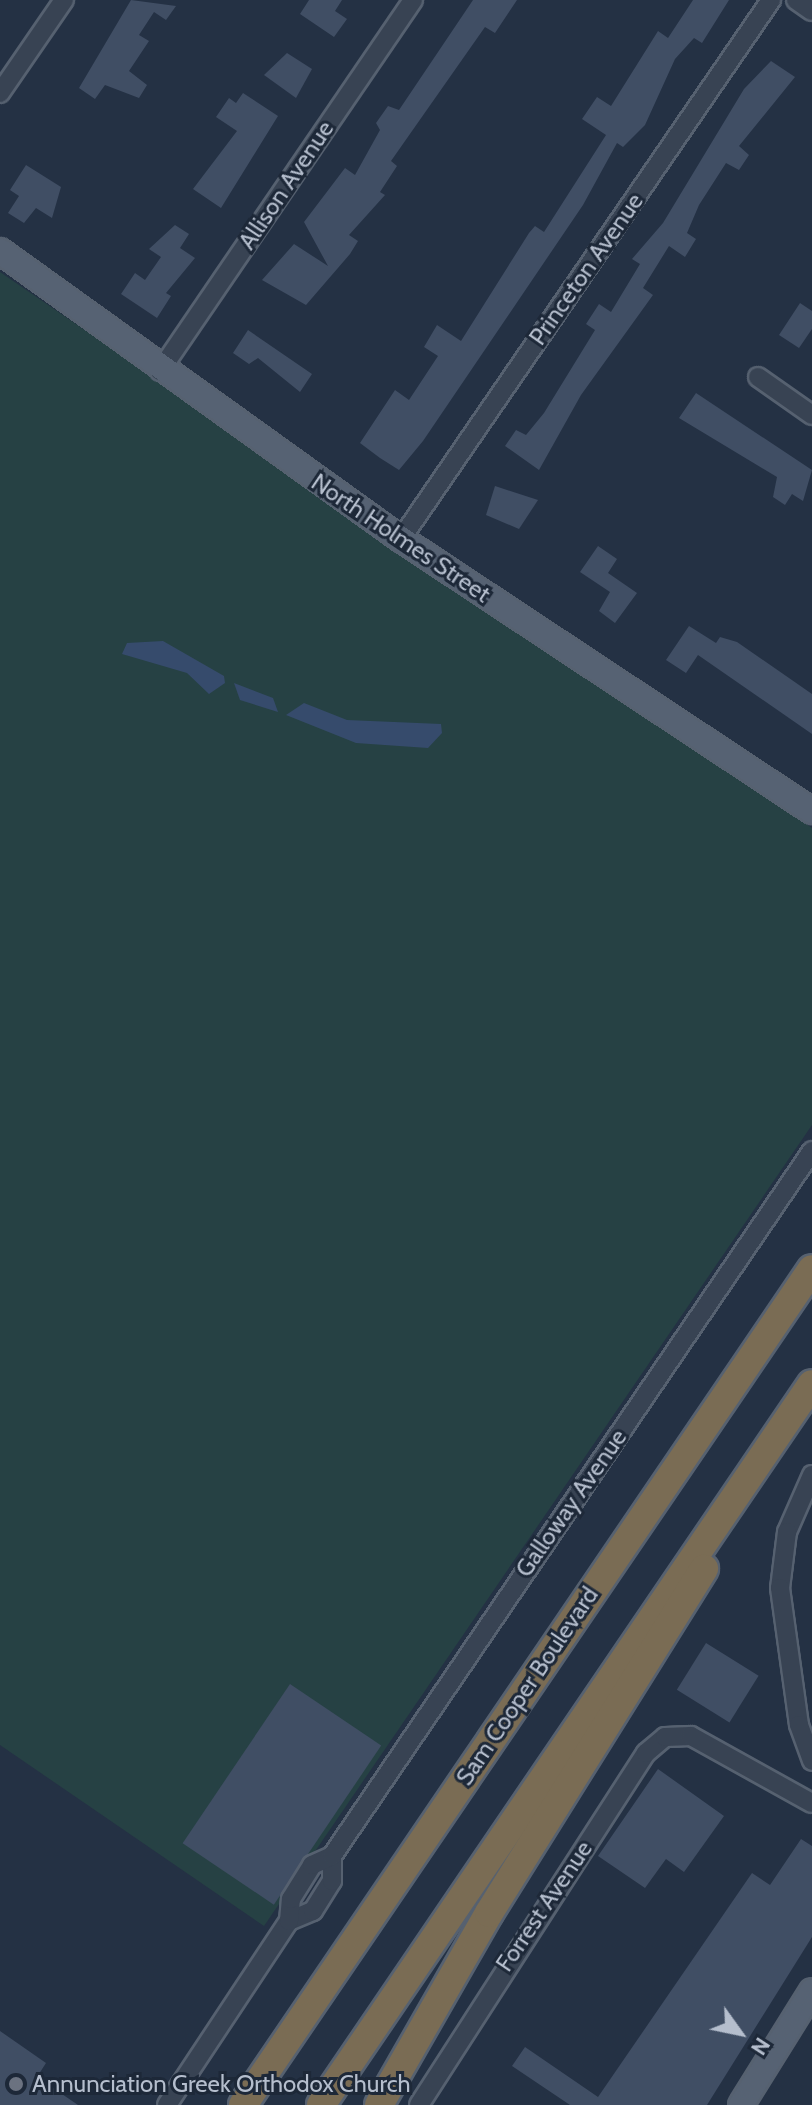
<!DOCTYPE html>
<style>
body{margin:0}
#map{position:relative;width:812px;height:2105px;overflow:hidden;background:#243144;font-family:Cabin,sans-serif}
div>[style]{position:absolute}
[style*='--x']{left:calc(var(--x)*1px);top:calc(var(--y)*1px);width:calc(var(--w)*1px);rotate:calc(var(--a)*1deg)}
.green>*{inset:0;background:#264144}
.water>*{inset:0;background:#364b6c}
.building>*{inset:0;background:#404e64;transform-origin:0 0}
.roads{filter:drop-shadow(2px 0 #566170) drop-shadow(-2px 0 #566170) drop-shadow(0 2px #566170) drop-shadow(0 -2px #566170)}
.minor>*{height:18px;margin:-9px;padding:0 9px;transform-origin:9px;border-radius:9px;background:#384353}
.major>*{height:24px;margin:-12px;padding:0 12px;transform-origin:12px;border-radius:12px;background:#566273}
.highway>*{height:28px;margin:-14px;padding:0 14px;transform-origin:14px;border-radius:14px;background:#7a6c54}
.dots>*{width:22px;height:22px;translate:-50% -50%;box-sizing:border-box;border:4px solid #1d2838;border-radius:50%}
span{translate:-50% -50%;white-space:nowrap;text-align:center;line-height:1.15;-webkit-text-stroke:6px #1d2838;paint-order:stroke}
.street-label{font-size:24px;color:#b5becd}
.poi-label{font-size:24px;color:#b5becd}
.left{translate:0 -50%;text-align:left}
.north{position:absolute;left:700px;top:1993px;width:80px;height:80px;-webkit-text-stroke:6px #1d2838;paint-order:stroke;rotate:123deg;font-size:22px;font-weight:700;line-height:32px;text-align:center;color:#b5becd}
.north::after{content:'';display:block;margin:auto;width:28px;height:36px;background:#b5becd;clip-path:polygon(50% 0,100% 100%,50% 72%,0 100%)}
</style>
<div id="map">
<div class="green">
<i style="clip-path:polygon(0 272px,812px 828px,812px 1125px,264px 1926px,0 1745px)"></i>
</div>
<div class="water">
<i style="clip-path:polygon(163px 641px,224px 676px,225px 683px,209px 694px,187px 673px,122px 654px,127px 643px)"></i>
<i style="clip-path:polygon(234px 683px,273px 698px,278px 712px,240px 700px)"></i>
<i style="clip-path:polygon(304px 703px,347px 720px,441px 724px,442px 733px,428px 748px,356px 743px,286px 715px)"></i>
</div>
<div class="building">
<i style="clip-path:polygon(131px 0,176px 6px,166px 20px,154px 12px,139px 35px,149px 41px,129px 71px,147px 85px,139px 98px,105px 85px,95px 99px,79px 88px)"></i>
<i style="clip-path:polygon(309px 0,342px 0,335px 11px,347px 19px,334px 37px,300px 14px)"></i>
<i style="clip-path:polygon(473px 0,517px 0,495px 33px,485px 27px,391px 161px,397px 166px,380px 192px,385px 195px,349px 235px,358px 241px,350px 254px,306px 305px,262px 280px,294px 244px,328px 266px,304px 222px,345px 168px,355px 175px,380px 130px,376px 123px,388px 106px,399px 110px)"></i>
<i style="clip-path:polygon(693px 0,729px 0,702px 43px,694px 38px,675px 59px,645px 125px,623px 147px,617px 143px,583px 205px,423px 441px,399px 470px,380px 458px,360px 443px,395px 390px,409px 400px,438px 356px,424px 347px,437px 325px,461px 341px,529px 233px,535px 226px,544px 232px,606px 135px,582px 119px,597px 97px,611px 106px,658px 31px,668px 38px)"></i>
<i style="clip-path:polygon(287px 53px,312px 69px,296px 98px,264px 75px)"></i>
<i style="clip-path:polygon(771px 61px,795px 77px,739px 146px,749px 155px,739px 170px,726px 163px,699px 205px,687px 233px,696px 239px,685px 257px,669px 246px,643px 288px,653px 295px,581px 395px,539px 470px,505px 446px,516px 430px,526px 435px,544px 413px,595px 330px,586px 324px,599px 304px,611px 312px,640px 264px,632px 259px,663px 223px,744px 89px)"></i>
<i style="clip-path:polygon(243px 93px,278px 116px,221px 208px,193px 189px,237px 131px,216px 117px,229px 98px,236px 103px)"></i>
<i style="clip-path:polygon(26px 165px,61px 187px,52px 218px,36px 208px,24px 223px,8px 213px,19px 196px,10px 190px)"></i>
<i style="clip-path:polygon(175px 225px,189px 234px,180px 248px,195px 258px,166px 293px,171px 296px,157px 318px,121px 294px,135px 273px,145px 280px,161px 257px,149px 249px)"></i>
<i style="clip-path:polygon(800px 303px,812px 311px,812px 329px,799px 348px,779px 335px)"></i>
<i style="clip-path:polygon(248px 330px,312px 374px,300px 392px,258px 358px,249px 364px,233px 353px)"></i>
<i style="clip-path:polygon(696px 393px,812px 470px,803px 501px,792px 494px,785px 505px,773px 497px,777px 477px,679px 418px)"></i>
<i style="clip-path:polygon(495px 486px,538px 500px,519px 529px,486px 515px)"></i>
<i style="clip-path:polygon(598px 546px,617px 559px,608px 573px,637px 593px,615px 623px,599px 611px,610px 592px,580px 572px)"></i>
<i style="clip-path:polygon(689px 626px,716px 643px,720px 637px,737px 642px,812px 694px,812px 734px,698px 655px,686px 673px,666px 660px)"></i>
<i style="left:706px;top:1643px;width:62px;height:55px;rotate:32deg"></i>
<i style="left:290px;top:1684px;width:110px;height:192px;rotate:34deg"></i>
<i style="clip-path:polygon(658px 1769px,724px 1816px,684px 1872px,666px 1859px,645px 1888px,598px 1856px)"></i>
<i style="clip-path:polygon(801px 1839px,812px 1846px,812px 1937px,707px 2105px,570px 2105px,512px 2066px,525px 2047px,598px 2097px,752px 1873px,770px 1885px)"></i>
<i style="clip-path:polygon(0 2031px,46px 2063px,37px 2077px,78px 2105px,0 2105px)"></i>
</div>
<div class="roads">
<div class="minor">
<i style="--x:796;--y:0;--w:19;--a:35"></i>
<i style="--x:0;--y:93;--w:113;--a:-55.5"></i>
<i style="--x:160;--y:371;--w:449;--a:-55.7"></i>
<i style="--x:758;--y:377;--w:66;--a:35.1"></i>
<i style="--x:401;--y:539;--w:654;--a:-55.53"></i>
<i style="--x:812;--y:1475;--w:62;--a:113.7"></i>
<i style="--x:787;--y:1532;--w:56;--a:97.1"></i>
<i style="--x:780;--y:1588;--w:138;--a:82.1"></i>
<i style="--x:799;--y:1725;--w:38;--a:70"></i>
<i style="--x:289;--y:1921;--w:26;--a:-23"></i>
<i style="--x:313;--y:1911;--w:36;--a:-58"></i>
<i style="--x:332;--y:1881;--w:25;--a:-90"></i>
<i style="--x:167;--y:2105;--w:221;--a:-56.5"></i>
<i style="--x:289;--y:1921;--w:22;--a:-85"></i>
<i style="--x:291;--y:1899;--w:40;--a:-58"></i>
<i style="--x:312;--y:1865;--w:22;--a:-24"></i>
<i style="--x:332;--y:1856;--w:853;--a:-55.75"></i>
<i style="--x:419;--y:2105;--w:419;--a:-57.2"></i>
<i style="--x:646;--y:1753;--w:25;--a:-40"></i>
<i style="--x:665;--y:1737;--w:26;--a:-2"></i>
<i style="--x:691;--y:1736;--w:138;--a:29"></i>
</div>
<div class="major">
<i style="--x:0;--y:251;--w:494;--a:35.7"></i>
<i style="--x:401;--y:539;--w:493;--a:33.5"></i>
<i style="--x:741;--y:2105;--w:134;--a:-58.1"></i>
</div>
<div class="highway">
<i style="--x:243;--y:2105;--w:1011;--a:-55.76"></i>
<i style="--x:321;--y:2105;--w:872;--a:-55.75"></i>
<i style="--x:379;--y:2105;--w:221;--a:-60.2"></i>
<i style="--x:489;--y:1913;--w:406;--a:-58"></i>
</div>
</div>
<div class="dots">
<i style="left:16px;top:2084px;background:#6b7280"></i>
</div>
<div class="street-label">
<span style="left:286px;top:185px;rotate:-56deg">Allison Avenue</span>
<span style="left:586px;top:269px;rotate:-55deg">Princeton Avenue</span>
<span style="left:401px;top:538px;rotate:34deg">North Holmes Street</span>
<span style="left:571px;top:1503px;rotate:-55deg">Galloway Avenue</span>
<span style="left:527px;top:1686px;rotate:-56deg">Sam Cooper Boulevard</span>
<span style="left:544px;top:1906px;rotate:-56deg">Forrest Avenue</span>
</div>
<div class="poi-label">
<span class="left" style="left:32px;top:2084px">Annunciation Greek Orthodox Church</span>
</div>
<div class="north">N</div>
</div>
